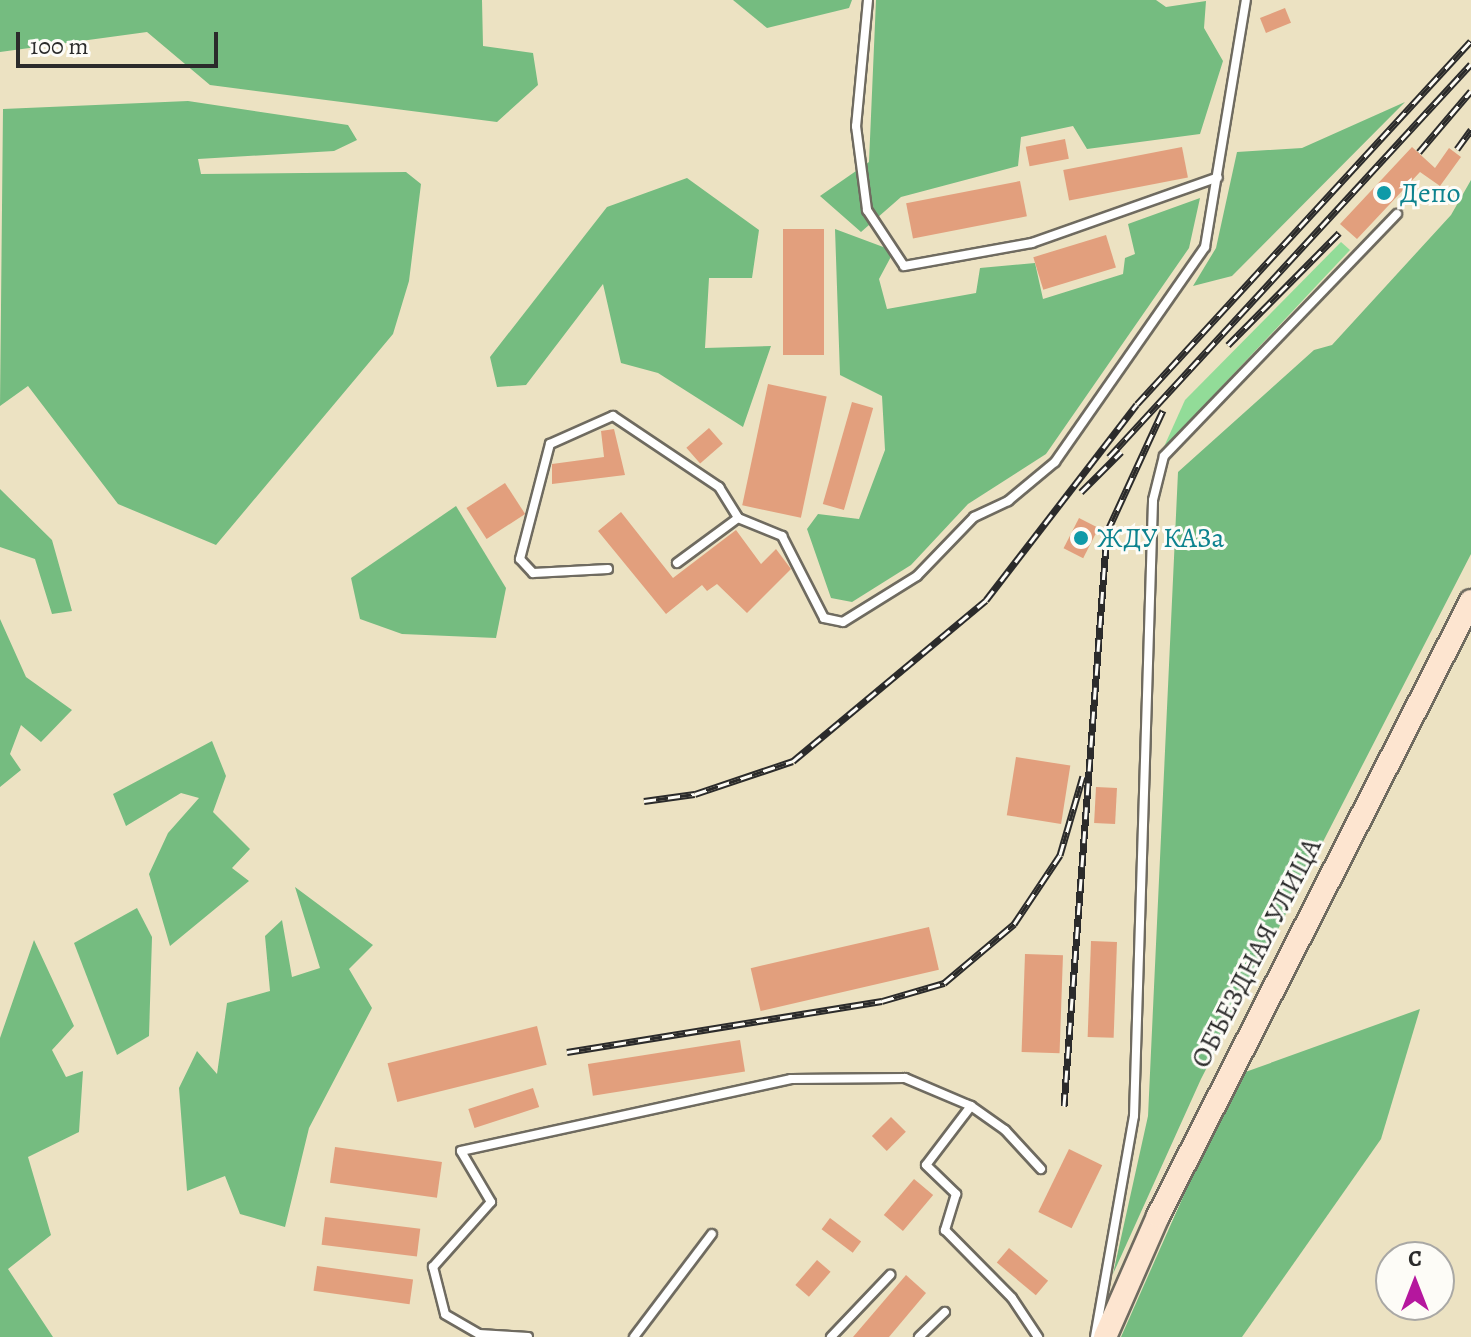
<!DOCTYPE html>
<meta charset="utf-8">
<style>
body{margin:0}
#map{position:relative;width:1471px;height:1337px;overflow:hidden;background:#ece2c2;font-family:Alegreya,serif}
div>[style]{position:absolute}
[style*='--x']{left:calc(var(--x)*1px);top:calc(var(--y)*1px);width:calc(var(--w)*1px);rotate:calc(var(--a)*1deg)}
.green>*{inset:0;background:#92dc98}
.forest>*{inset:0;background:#75bc80}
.building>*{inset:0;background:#e29f7d;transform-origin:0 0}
.roads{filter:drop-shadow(2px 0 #6f6b60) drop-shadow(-2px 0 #6f6b60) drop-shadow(0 2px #6f6b60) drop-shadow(0 -2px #6f6b60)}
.service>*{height:8px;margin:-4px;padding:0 4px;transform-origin:4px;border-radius:4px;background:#fff}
.secondary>*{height:22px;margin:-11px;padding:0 11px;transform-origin:11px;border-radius:11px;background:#fde5d0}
.rail>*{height:7px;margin-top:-3.5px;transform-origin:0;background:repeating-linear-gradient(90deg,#fdfcf7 0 12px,#2b2b2b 0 24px);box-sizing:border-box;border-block:2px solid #2b2b2b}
.dots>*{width:22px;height:22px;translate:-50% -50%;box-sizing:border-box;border:4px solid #fdfcf7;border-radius:50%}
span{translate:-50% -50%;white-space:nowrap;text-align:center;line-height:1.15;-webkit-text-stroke:6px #fdfcf7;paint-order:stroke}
.culture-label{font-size:28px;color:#0d838f}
.left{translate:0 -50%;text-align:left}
.street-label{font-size:28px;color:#2b2b2b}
.north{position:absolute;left:1375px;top:1241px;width:80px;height:80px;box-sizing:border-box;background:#fdfcf7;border:2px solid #a9a8a5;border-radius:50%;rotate:0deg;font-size:22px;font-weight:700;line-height:32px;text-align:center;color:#2b2b2b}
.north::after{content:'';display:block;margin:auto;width:28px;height:36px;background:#b5179e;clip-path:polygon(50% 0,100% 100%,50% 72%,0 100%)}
.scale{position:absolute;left:16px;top:32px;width:202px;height:36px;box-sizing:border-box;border:4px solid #2b2b2b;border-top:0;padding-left:10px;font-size:24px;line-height:28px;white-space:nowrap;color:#2b2b2b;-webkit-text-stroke:6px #fdfcf7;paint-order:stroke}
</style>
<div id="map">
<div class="green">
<i style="clip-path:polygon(1341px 242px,1350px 250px,1163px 449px,1185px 400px)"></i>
</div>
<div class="forest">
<i style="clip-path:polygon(0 0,482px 0,483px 46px,533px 53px,538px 85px,497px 122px,210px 85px,147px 32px,0 52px)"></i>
<i style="clip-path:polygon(733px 0,852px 0,849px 8px,767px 28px)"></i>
<i style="clip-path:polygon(876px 0,1156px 0,1166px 7px,1206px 1px,1204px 28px,1223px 61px,1200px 134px,1087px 149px,1073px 126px,1021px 137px,1018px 166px,901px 197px,861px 232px,820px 196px,869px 162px)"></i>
<i style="clip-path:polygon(188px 101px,348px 125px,357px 140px,334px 151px,198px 159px,201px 174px,406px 172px,421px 184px,409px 281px,393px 334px,216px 545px,118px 504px,28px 386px,0 406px,3px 109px)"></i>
<i style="clip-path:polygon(1405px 102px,1232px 276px,1193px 286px,1216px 248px,1237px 152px,1302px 148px)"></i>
<i style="clip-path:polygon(687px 178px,759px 230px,752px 278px,709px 278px,705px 348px,771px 346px,743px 427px,658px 373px,621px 363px,603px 284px,526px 385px,497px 387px,490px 357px,607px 207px)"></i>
<i style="clip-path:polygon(1471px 180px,1471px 554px,1201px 1079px,1113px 1274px,1148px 1116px,1178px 472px,1314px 350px,1332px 345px,1451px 215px)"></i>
<i style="clip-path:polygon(1200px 198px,1189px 248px,1046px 454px,968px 504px,911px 565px,852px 602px,831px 598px,807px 529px,818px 514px,859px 519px,885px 450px,882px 396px,840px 375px,835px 229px,894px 251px,879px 279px,887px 309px,976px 293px,980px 268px,1035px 263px,1043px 299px,1123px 274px,1125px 258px,1135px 254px,1128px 224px)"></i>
<i style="clip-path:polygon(0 489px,52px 540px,72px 611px,52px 614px,35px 559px,0 547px)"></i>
<i style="clip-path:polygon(456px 506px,506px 588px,496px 638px,402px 634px,360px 619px,351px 578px)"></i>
<i style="clip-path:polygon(0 619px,26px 677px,72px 710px,41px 742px,21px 725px,10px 754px,21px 770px,0 787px)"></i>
<i style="clip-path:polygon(212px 741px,226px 776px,213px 812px,250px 849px,232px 868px,249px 881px,170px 946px,149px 874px,168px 833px,199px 798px,181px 793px,126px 826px,113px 794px)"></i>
<i style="clip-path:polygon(295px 887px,373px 945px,349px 969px,372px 1008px,309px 1128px,285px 1227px,240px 1214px,225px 1176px,187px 1191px,179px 1088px,197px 1051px,217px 1074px,227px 1003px,270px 991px,265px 936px,282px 920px,292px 977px,320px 968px)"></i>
<i style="clip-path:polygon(137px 908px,152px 937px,149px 1036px,117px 1055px,74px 943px)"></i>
<i style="clip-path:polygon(34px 940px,74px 1026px,52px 1050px,66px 1077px,83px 1071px,79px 1132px,28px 1157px,51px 1235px,8px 1269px,53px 1337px,0 1337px,0 1038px)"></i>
<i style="clip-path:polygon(1420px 1009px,1381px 1139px,1242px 1337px,1121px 1337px,1237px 1075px)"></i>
</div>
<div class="building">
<i style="left:1285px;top:8px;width:16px;height:27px;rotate:68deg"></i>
<i style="left:1065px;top:139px;width:20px;height:40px;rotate:79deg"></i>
<i style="left:1182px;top:147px;width:31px;height:121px;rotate:79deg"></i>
<i style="clip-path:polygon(1412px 147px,1435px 168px,1449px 148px,1461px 157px,1440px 186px,1420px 172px,1357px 239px,1340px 224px)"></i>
<i style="left:1020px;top:181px;width:36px;height:116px;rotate:79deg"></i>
<i style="left:783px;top:229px;width:41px;height:126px"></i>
<i style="left:1106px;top:235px;width:34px;height:76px;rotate:73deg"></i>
<i style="left:768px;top:384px;width:60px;height:124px;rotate:12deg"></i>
<i style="left:852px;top:402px;width:22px;height:106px;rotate:16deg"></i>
<i style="left:709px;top:428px;width:21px;height:30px;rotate:49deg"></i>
<i style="clip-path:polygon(614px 429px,625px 475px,552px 484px,552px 464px,604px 457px,601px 431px)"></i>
<i style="left:505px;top:483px;width:37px;height:46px;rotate:57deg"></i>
<i style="clip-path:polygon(621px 512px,673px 578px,736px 530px,761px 564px,776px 549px,791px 569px,747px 613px,717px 584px,707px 591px,702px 585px,666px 614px,598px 531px)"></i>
<i style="left:1079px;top:518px;width:22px;height:34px;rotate:27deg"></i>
<i style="left:1016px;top:757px;width:55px;height:59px;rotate:9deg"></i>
<i style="left:1096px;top:787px;width:21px;height:36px;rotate:3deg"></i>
<i style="left:929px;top:927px;width:44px;height:183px;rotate:77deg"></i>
<i style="left:1091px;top:941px;width:26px;height:96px;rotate:2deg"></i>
<i style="left:1025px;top:954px;width:38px;height:98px;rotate:2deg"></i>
<i style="left:537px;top:1026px;width:40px;height:154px;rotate:76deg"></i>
<i style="left:740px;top:1040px;width:32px;height:154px;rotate:81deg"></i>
<i style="left:533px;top:1088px;width:20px;height:68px;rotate:72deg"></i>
<i style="left:891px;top:1117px;width:21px;height:27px;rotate:45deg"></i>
<i style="left:335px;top:1147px;width:108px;height:36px;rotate:8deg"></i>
<i style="left:1069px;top:1149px;width:37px;height:70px;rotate:26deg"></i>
<i style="left:914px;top:1179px;width:25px;height:47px;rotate:40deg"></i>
<i style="left:325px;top:1217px;width:96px;height:28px;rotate:7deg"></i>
<i style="left:830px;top:1218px;width:39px;height:14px;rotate:37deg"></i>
<i style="left:1009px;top:1248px;width:51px;height:19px;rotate:40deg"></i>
<i style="left:817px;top:1260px;width:18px;height:33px;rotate:41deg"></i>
<i style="left:317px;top:1266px;width:97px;height:25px;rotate:8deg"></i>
<i style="clip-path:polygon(906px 1275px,926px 1293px,889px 1337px,853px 1337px)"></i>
</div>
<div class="roads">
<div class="service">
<i style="--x:868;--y:0;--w:127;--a:95.4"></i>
<i style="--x:856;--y:126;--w:85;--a:82.5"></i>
<i style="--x:867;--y:210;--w:67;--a:56.5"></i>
<i style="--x:904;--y:266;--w:130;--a:-10.2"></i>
<i style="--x:1032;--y:243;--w:197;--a:-19.5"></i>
<i style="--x:677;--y:563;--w:76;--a:-36.4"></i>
<i style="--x:608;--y:569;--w:75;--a:176.9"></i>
<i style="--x:533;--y:573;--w:19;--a:-133"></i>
<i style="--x:520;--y:559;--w:119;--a:-75.4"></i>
<i style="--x:550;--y:444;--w:69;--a:-24"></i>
<i style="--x:613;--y:416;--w:128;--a:33.8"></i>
<i style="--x:719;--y:487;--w:36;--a:58"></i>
<i style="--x:738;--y:518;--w:48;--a:22.2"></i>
<i style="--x:782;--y:536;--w:92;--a:62.9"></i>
<i style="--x:824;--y:618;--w:19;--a:12"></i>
<i style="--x:843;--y:622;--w:87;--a:-31.9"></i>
<i style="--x:917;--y:576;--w:82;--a:-46"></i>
<i style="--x:974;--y:517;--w:38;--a:-25"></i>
<i style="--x:1008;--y:501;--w:61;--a:-39.7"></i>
<i style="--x:1055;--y:462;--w:262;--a:-55.1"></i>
<i style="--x:1205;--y:247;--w:250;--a:-80.6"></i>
<i style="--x:971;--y:1106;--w:42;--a:35.2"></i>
<i style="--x:1005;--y:1130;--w:53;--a:47.3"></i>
<i style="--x:528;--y:1337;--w:49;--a:-176.5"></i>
<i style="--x:479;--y:1334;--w:39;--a:-150"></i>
<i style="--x:445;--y:1314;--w:49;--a:-104.3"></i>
<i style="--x:433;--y:1267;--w:87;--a:-48.3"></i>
<i style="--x:491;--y:1202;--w:59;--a:-120.5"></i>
<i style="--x:461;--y:1151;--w:338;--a:-12.3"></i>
<i style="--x:791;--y:1079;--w:114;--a:-0.5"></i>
<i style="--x:905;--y:1078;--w:72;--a:23"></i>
<i style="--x:971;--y:1106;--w:74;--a:127.3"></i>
<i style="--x:926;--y:1165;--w:42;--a:44"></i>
<i style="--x:956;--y:1194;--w:38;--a:107"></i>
<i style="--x:945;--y:1230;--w:95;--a:45.4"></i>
<i style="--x:1012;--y:1298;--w:47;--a:56.3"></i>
<i style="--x:634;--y:1337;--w:129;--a:-52.9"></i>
<i style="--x:831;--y:1337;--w:86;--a:-46.4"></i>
<i style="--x:919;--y:1337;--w:36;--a:-44"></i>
<i style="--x:1095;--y:1337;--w:224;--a:-80"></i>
<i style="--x:1134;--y:1116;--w:616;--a:-88.23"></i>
<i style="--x:1153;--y:500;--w:45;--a:-76"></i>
<i style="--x:1164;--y:456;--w:336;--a:-46.1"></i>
</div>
<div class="secondary">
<i style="--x:1105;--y:1337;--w:132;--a:-66.3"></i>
<i style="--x:1158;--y:1216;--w:690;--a:-63.03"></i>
</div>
</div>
<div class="rail">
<i style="--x:1457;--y:149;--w:24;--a:-54"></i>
<i style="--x:1419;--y:152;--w:80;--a:-49.6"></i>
<i style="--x:1228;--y:345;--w:158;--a:-45.3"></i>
<i style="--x:1109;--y:457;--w:534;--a:-47.35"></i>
<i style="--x:1081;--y:492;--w:57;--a:-45"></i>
<i style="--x:644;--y:801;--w:51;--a:-7.8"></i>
<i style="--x:695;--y:794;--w:103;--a:-18.6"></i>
<i style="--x:793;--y:761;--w:251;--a:-39.8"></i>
<i style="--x:986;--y:600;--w:247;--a:-52.4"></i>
<i style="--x:1137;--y:404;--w:493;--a:-47.4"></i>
<i style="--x:567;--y:1052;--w:319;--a:-9.2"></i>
<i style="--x:882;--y:1001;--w:65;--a:-16.2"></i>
<i style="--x:944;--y:983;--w:92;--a:-40.1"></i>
<i style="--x:1014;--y:924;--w:83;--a:-56.3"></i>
<i style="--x:1060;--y:855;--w:82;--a:-73.8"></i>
<i style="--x:1064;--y:1106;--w:576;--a:-85.72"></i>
<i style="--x:1107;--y:532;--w:134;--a:-65.3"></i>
</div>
<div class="dots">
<i style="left:1384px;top:193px;background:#0f9aa8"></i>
<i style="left:1081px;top:538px;background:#0f9aa8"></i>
</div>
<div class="culture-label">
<span class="left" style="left:1400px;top:193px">Депо</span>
<span class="left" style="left:1097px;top:538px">ЖДУ КАЗа</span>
</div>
<div class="street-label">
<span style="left:1256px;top:953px;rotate:-63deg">ОБЪЕЗДНАЯ УЛИЦА</span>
</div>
<div class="north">С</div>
<div class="scale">100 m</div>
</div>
